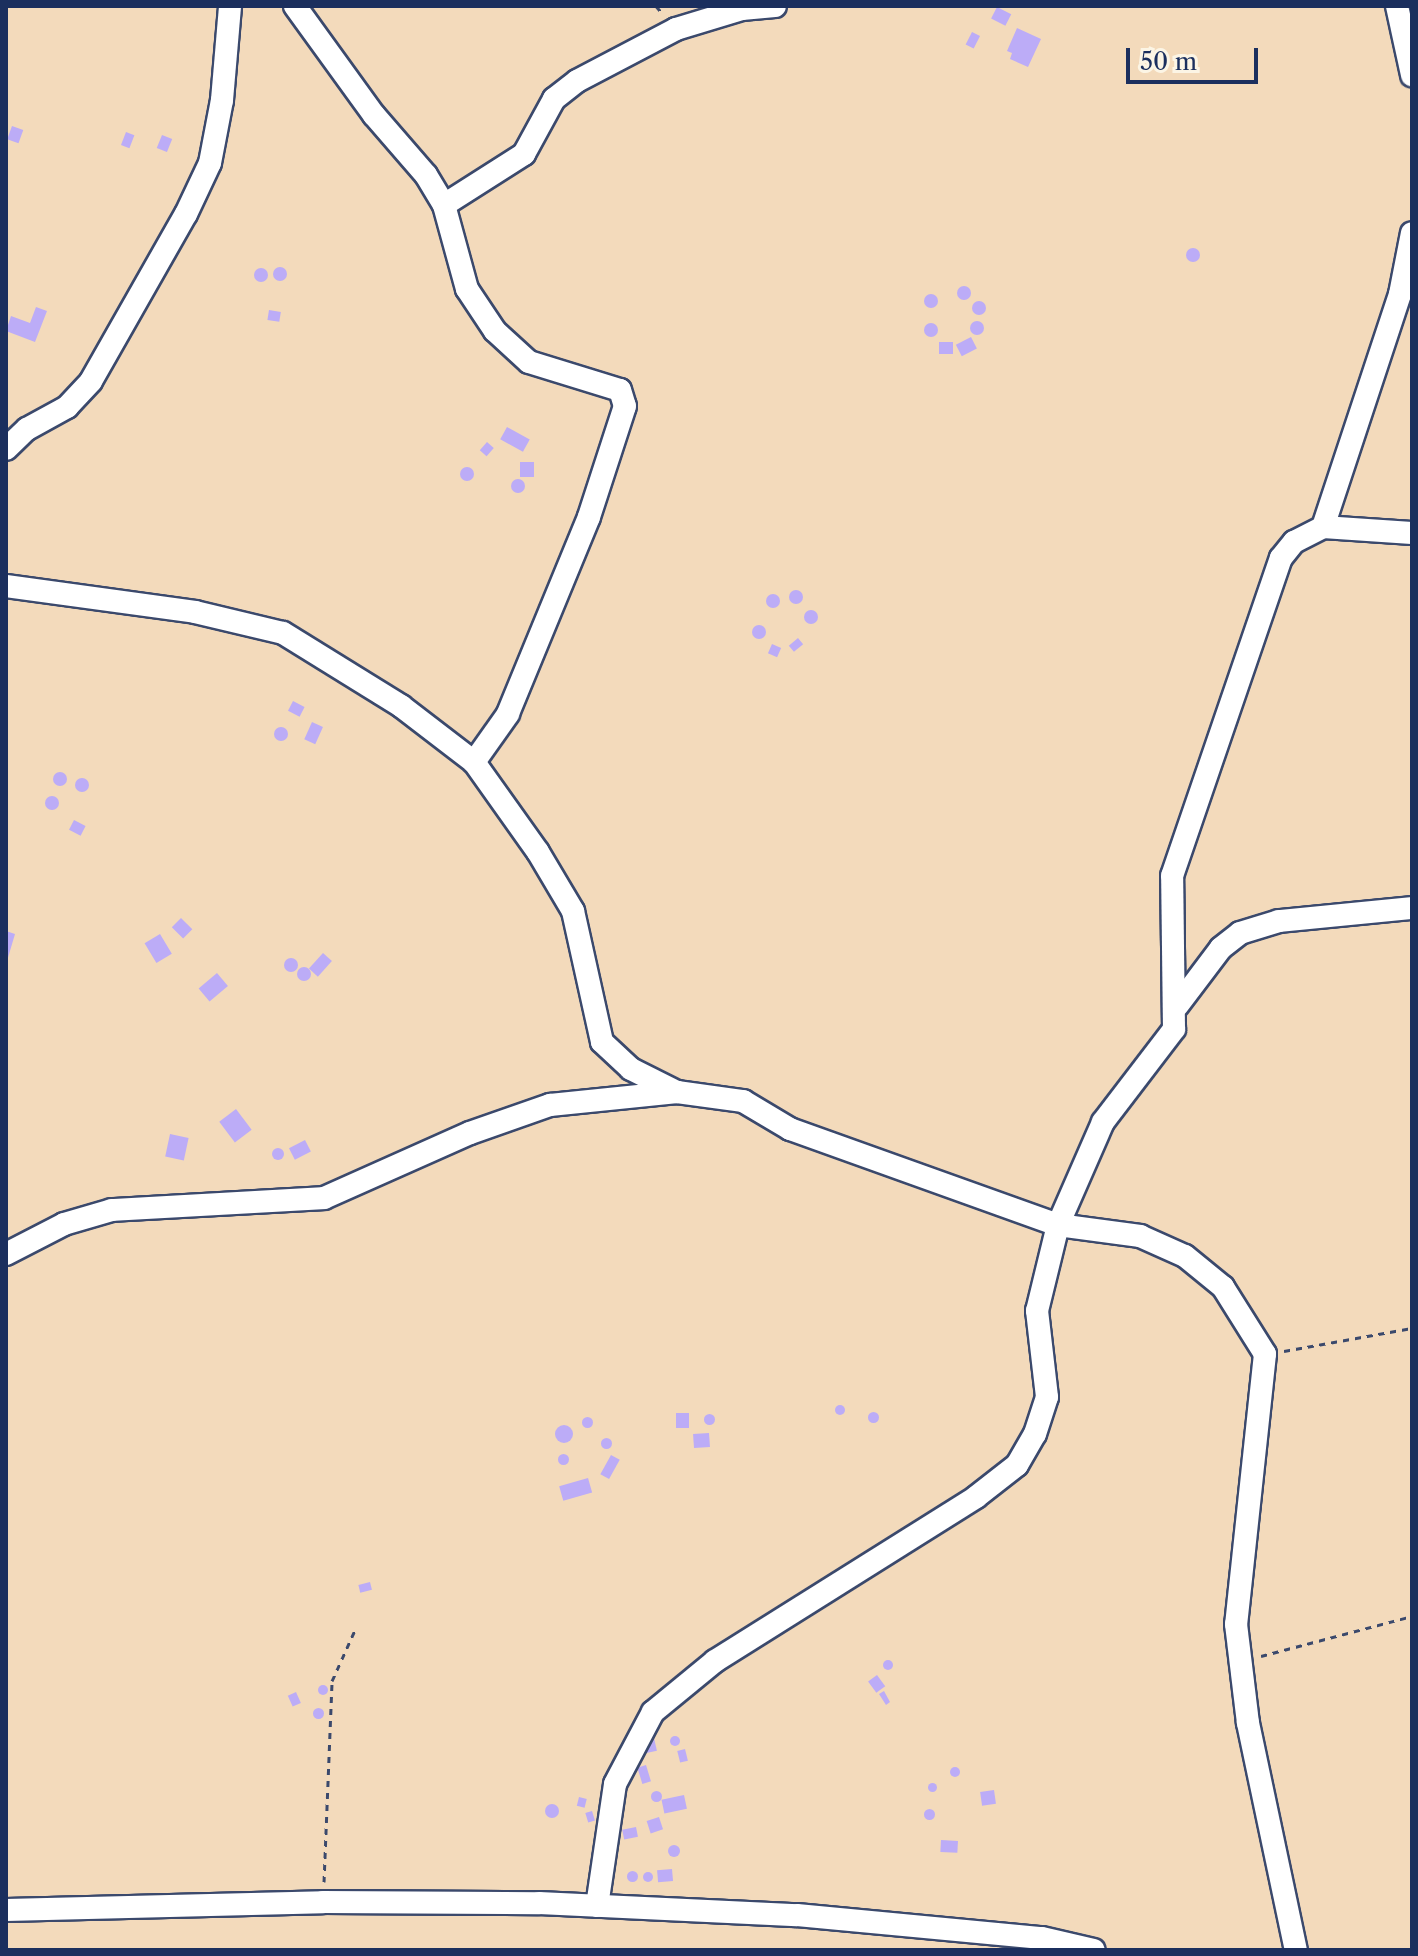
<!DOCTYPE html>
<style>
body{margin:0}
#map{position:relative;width:1418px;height:1956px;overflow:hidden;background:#f3dabb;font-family:"Libre Caslon Text",serif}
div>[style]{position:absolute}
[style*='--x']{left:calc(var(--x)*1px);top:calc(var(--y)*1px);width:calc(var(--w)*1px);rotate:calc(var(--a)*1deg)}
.building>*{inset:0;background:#bcacf7;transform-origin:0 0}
.round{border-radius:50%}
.path>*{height:3px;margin-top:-1.5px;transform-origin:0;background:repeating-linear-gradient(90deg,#3b496c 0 6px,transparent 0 12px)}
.roads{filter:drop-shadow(2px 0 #3b496c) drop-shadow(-2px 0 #3b496c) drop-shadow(0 2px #3b496c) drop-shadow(0 -2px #3b496c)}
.minor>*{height:22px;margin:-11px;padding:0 11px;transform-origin:11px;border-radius:11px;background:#fff}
span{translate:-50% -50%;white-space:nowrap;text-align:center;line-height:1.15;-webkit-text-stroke:8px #fcf5e5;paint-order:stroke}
.frame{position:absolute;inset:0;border:8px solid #1b2f5e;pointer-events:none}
.scale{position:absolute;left:1126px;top:48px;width:132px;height:36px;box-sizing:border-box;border:4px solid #1b2f5e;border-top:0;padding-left:10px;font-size:24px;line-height:28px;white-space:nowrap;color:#1b2f5e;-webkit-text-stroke:6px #fcf5e5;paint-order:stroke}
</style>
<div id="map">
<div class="building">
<i style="left:997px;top:7px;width:16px;height:13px;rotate:27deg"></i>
<i style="clip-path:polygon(1017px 28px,1041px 39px,1028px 67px,1010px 59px,1012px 53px,1007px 51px)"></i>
<i style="left:972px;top:32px;width:9px;height:14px;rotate:27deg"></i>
<i style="left:12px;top:126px;width:12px;height:14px;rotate:20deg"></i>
<i style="left:126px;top:132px;width:9px;height:14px;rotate:21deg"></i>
<i style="left:162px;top:135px;width:11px;height:14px;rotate:22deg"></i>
<i class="round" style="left:1186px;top:248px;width:14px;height:14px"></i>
<i class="round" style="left:273px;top:267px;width:14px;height:14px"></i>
<i class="round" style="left:254px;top:268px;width:14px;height:14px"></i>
<i class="round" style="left:957px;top:286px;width:14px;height:14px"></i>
<i class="round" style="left:924px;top:294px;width:14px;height:14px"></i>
<i class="round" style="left:972px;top:301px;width:14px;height:14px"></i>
<i style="clip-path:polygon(36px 307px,47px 311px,35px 342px,6px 331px,11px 316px,30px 323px)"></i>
<i style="left:269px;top:310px;width:12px;height:10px;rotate:9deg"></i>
<i class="round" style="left:970px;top:321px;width:14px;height:14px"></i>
<i class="round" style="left:924px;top:323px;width:14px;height:14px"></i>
<i style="left:971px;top:337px;width:13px;height:17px;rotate:63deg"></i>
<i style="left:939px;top:342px;width:14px;height:12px"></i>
<i style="left:507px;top:427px;width:26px;height:14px;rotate:29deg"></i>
<i style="left:487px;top:442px;width:9px;height:11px;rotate:41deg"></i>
<i style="left:520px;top:462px;width:14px;height:15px"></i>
<i class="round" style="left:460px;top:467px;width:14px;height:14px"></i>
<i class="round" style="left:511px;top:479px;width:14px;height:14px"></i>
<i class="round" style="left:789px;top:590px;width:14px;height:14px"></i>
<i class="round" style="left:766px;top:594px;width:14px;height:14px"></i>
<i class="round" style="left:804px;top:610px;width:14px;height:14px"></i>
<i class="round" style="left:752px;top:625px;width:14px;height:14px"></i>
<i style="left:798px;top:638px;width:8px;height:12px;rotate:50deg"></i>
<i style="left:772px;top:644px;width:10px;height:10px;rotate:24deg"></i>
<i style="left:293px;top:701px;width:13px;height:11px;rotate:27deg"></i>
<i style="left:312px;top:722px;width:12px;height:19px;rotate:24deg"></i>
<i class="round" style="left:274px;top:727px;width:14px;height:14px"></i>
<i class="round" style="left:53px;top:772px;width:14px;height:14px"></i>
<i class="round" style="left:75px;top:778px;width:14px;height:14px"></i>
<i class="round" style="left:45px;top:796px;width:14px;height:14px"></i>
<i style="left:74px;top:820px;width:13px;height:11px;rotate:27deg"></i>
<i style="left:181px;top:918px;width:16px;height:13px;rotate:45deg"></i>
<i style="clip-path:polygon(6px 931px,15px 934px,7px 961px,6px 961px)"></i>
<i style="left:160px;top:934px;width:23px;height:18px;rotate:59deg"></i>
<i style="left:323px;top:953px;width:12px;height:21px;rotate:42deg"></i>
<i class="round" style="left:284px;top:958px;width:14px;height:14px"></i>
<i class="round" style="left:297px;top:967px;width:14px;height:14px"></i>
<i style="left:217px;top:973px;width:17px;height:24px;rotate:50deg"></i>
<i style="left:236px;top:1109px;width:26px;height:21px;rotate:53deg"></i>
<i style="left:170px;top:1134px;width:19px;height:23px;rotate:12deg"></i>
<i style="left:305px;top:1140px;width:13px;height:18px;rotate:63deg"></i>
<i class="round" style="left:272px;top:1148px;width:12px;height:12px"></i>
<i class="round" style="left:835px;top:1405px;width:10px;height:10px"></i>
<i class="round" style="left:867.5px;top:1411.5px;width:11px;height:11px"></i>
<i style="left:676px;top:1413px;width:13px;height:15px"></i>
<i class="round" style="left:703.5px;top:1413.5px;width:11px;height:11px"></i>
<i class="round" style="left:581.5px;top:1416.5px;width:11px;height:11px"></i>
<i class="round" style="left:555px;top:1425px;width:18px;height:18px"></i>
<i style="left:709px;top:1433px;width:14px;height:16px;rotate:86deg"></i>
<i class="round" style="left:600.5px;top:1437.5px;width:11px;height:11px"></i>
<i class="round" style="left:557.5px;top:1453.5px;width:11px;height:11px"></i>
<i style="left:611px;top:1455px;width:10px;height:22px;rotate:29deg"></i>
<i style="left:588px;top:1478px;width:15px;height:30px;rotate:74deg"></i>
<i style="left:370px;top:1582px;width:8px;height:12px;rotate:76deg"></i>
<i class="round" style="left:883px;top:1660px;width:10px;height:10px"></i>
<i style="left:877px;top:1675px;width:14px;height:11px;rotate:54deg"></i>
<i class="round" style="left:318px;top:1685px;width:10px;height:10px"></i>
<i style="clip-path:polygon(884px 1691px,890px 1702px,886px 1705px,879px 1694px)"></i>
<i style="left:296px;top:1692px;width:12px;height:9px;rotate:66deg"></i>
<i class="round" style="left:312.5px;top:1707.5px;width:11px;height:11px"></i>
<i class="round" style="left:670px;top:1736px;width:10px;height:10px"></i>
<i style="left:654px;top:1738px;width:13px;height:12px;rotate:77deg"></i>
<i style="left:685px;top:1749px;width:12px;height:8px;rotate:76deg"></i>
<i style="left:646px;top:1765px;width:17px;height:9px;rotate:73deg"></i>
<i class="round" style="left:950px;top:1767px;width:10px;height:10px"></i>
<i class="round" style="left:927.5px;top:1782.5px;width:9px;height:9px"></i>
<i style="left:994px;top:1790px;width:14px;height:14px;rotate:82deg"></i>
<i class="round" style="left:650.5px;top:1790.5px;width:11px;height:11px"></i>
<i style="left:684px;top:1795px;width:14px;height:23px;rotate:78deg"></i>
<i style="left:579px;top:1797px;width:8px;height:9px;rotate:14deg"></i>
<i class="round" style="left:545px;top:1804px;width:14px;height:14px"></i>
<i class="round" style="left:923.5px;top:1808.5px;width:11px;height:11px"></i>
<i style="left:592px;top:1811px;width:10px;height:7px;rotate:73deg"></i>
<i style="left:659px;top:1817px;width:13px;height:13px;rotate:72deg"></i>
<i style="left:636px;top:1827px;width:10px;height:14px;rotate:79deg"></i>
<i style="left:941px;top:1840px;width:17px;height:12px;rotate:3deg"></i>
<i class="round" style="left:668px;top:1845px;width:12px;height:12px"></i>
<i style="left:672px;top:1869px;width:12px;height:15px;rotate:85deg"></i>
<i class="round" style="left:626.5px;top:1870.5px;width:11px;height:11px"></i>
<i class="round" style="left:643px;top:1872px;width:10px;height:10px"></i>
</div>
<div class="path">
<i style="--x:656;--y:6;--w:11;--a:49"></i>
<i style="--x:1284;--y:1351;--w:130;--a:-10.2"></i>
<i style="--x:1261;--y:1656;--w:156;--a:-14.8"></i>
<i style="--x:324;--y:1882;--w:201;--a:-87.7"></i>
<i style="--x:332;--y:1681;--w:56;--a:-65.7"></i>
</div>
<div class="roads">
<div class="minor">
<i style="--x:295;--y:6;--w:135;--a:54.1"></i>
<i style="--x:374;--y:115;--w:79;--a:49.1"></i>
<i style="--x:426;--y:175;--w:35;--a:59"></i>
<i style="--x:444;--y:205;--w:87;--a:74.7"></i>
<i style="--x:467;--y:289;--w:50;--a:56.3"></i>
<i style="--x:495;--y:331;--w:46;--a:42.4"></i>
<i style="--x:529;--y:362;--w:95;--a:17.1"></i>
<i style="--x:620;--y:390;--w:17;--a:73"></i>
<i style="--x:625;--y:406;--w:117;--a:108"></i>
<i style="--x:589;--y:517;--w:213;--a:112.4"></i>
<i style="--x:508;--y:714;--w:59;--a:125.3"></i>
<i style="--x:1397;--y:6;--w:71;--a:77.7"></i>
<i style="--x:444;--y:205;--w:95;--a:-32.5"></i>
<i style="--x:524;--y:154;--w:63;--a:-61.4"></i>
<i style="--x:554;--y:99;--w:29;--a:-38"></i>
<i style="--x:577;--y:81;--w:112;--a:-27.7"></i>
<i style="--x:676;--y:29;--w:69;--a:-16.9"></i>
<i style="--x:742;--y:9;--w:33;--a:-5"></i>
<i style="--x:6;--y:449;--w:29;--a:-44"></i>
<i style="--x:27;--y:429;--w:46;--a:-28.8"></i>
<i style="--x:67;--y:407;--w:35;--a:-47"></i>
<i style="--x:91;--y:381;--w:192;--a:-60.4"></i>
<i style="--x:186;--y:214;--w:56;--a:-64.8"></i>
<i style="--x:210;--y:163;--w:64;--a:-79.2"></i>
<i style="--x:222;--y:100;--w:94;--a:-85.1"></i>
<i style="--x:1323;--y:527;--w:245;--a:-71.7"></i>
<i style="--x:1400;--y:294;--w:62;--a:-78.9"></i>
<i style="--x:6;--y:586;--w:191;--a:7.8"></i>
<i style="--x:195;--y:612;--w:90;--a:13.4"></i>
<i style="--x:283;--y:633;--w:139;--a:31.7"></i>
<i style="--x:401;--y:706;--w:92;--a:37.5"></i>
<i style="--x:474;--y:762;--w:110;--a:54.6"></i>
<i style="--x:538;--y:852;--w:69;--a:59.3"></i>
<i style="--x:573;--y:911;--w:134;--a:77.5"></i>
<i style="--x:602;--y:1042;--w:40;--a:43"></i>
<i style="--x:631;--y:1069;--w:51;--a:26.6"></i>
<i style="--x:1178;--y:1005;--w:71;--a:-53"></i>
<i style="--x:1221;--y:948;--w:24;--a:-38"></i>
<i style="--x:1240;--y:933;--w:41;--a:-17.1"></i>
<i style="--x:1279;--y:921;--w:134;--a:-5.6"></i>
<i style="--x:6;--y:1254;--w:65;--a:-27.3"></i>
<i style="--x:64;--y:1224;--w:50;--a:-16.3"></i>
<i style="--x:112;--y:1210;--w:212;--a:-3.2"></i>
<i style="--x:324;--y:1198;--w:160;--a:-24"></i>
<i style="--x:470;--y:1133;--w:85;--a:-19.3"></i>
<i style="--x:550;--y:1105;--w:128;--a:-5.8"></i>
<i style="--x:677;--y:1092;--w:67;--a:7.8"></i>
<i style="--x:743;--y:1101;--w:55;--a:30.8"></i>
<i style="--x:790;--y:1129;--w:285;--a:19.7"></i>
<i style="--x:1058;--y:1225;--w:83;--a:7.6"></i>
<i style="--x:1140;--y:1236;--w:49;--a:24"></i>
<i style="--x:1185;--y:1256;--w:49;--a:39.2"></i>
<i style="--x:1223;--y:1287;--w:79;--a:57.9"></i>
<i style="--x:1265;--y:1354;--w:272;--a:96.1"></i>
<i style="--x:1236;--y:1624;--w:100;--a:83.1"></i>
<i style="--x:1248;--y:1723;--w:232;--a:78.1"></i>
<i style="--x:597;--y:1906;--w:123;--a:-81.6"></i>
<i style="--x:615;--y:1784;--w:81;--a:-62.2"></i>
<i style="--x:653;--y:1712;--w:80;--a:-39.4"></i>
<i style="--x:715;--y:1661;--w:308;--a:-32.1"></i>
<i style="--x:976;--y:1497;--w:52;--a:-38"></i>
<i style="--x:1017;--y:1465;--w:36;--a:-60"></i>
<i style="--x:1035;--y:1434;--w:39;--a:-72"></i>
<i style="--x:1047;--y:1397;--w:87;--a:-96.6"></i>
<i style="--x:1037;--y:1311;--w:89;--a:-76.3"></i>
<i style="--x:1058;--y:1225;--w:112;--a:-66.4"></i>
<i style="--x:1103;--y:1122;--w:117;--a:-52.6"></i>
<i style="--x:1174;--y:1029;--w:153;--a:-90.7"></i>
<i style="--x:1172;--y:876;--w:336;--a:-71.1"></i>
<i style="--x:1281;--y:558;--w:21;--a:-51"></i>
<i style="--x:1294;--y:542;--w:33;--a:-27"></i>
<i style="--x:1323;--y:527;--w:89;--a:3.9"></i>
<i style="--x:6;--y:1910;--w:317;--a:-1.4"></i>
<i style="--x:323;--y:1902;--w:216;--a:0.3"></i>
<i style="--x:539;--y:1903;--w:258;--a:2.7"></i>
<i style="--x:797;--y:1915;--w:246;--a:5.4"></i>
<i style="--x:1042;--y:1938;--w:53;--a:13"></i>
</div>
</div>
<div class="frame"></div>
<div class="scale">50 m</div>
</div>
